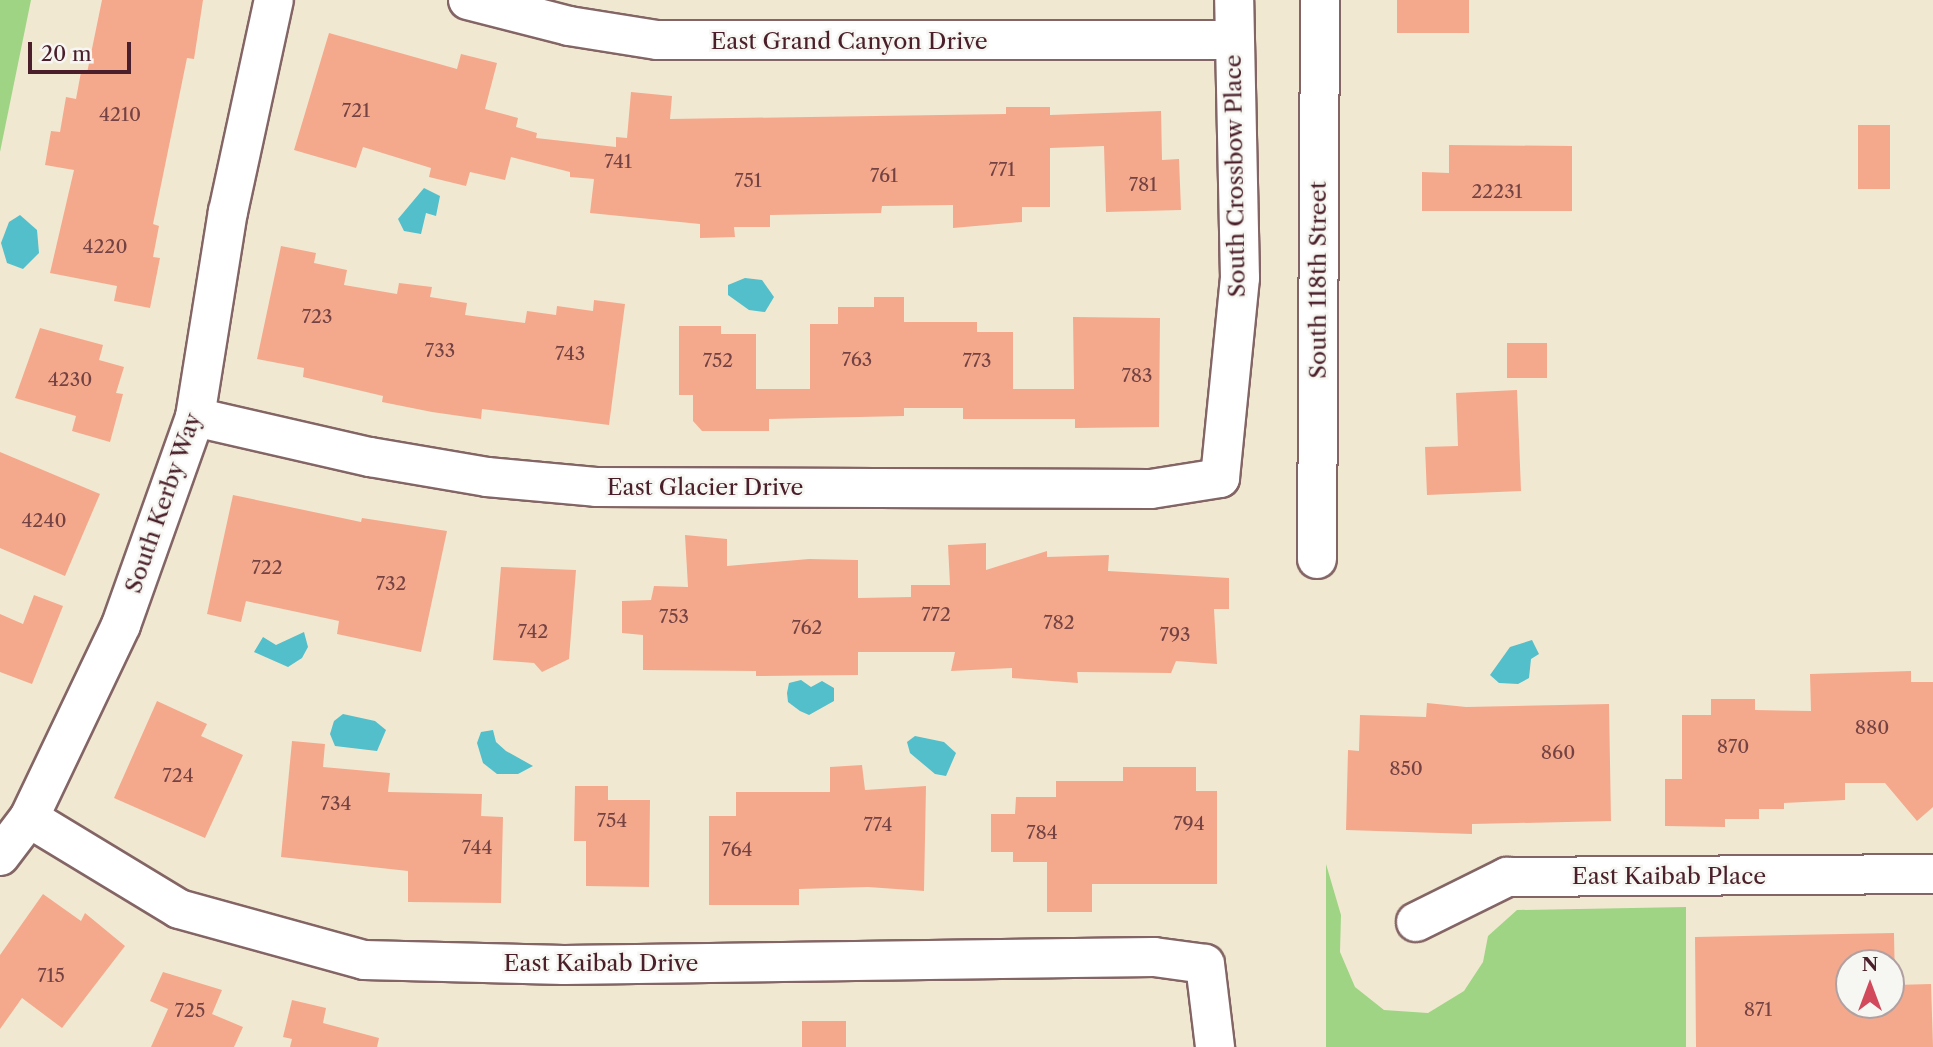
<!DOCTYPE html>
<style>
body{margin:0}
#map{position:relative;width:1933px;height:1047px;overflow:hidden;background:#f1e8d2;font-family:"Libre Caslon Text",serif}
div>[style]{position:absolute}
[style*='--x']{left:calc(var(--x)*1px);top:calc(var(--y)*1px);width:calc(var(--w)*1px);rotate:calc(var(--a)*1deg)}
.green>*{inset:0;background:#9fd485}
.water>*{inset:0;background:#52bfcb}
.building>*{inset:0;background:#f4a98c;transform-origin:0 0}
.roads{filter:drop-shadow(2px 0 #846565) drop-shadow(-2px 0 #846565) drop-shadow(0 2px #846565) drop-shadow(0 -2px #846565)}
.minor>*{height:38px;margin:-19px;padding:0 19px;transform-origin:19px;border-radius:19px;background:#fff}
span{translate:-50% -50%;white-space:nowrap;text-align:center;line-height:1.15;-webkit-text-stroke:5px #f6f6f2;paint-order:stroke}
.number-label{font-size:19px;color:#744243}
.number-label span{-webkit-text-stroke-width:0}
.street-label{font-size:23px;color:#4a1f2b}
.north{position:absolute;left:1835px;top:949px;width:70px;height:70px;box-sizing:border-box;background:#f6f6f2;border:2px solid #b1a0a2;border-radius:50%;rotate:0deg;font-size:19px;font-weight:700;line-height:28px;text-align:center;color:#4a1f2b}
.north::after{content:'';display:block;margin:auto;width:24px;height:32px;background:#d1495b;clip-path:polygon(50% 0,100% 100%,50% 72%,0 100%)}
.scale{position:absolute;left:28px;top:42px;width:103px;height:32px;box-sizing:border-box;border:4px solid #4a1f2b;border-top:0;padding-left:9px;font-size:21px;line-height:24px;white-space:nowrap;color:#4a1f2b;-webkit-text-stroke:5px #f6f6f2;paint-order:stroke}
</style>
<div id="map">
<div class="green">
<i style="clip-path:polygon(0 0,31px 0,0 152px)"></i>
<i style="clip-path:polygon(1326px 864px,1341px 915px,1340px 952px,1355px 987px,1384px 1010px,1428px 1013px,1464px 991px,1483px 962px,1488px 936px,1517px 910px,1686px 907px,1686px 1047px,1326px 1047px)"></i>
</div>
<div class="water">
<i style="clip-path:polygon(424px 188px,440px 196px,436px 216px,426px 213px,421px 234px,404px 231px,398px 219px)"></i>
<i style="clip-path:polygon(20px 215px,37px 230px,39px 253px,23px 269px,7px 263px,1px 243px,9px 222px)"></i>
<i style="clip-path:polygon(745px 278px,762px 280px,774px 297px,765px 312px,749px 310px,728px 295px,728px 285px)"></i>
<i style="clip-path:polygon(304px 632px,308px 647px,302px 658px,288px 667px,254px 652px,263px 637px,276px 645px)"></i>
<i style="clip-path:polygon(1532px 640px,1539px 654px,1531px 659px,1529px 678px,1518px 684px,1499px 683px,1490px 675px,1510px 647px)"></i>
<i style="clip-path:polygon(801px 680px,811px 687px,822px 681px,834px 688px,834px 701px,809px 715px,800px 711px,788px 702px,787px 693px,789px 683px)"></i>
<i style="clip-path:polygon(343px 714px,375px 721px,386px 730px,377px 751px,335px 746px,330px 734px,334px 721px)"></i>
<i style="clip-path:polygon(493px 730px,496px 742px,506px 751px,533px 766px,518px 774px,497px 774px,483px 763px,477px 743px,481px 732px)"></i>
<i style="clip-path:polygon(915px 736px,944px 742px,956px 753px,946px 776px,935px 774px,910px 753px,907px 742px)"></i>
</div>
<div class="building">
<i style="clip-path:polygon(102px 0,203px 0,194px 59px,187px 58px,153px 224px,159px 226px,153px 257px,160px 258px,150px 308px,114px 301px,117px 286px,50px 273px,74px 170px,45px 165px,51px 131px,60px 132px,66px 97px,76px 99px,81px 72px,87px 73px)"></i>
<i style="left:1397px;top:0;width:72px;height:33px"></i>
<i style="clip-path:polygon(329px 33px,457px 69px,461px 54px,497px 63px,485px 109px,518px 118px,516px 127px,537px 133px,536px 138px,616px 147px,616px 137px,627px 138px,631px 92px,672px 96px,670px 119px,1006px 114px,1006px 107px,1050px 107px,1050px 115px,1161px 111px,1162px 160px,1179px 159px,1181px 210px,1106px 212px,1104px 146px,1050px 148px,1050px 207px,1022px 207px,1022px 222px,953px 228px,953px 205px,882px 206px,881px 213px,770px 215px,770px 227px,734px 227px,735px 237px,700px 238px,700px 224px,590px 213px,594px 179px,570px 177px,570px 172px,511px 157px,505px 180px,470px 172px,466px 186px,429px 177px,431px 168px,363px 147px,356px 168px,294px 150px)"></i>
<i style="left:1858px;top:125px;width:32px;height:64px"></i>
<i style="clip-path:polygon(1449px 145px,1572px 146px,1572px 211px,1422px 211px,1422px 172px,1449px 173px)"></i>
<i style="clip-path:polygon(281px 246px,316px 253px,314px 263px,347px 270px,344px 285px,397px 294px,399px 283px,432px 287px,430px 297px,467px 303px,465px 315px,525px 323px,527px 311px,556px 315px,557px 306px,593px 311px,594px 300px,625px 304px,609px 425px,482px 409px,481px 419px,432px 412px,382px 402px,383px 396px,303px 377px,304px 368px,257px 359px)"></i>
<i style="clip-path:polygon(874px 297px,904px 297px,904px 322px,977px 322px,977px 332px,1013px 332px,1013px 389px,1074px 389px,1073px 317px,1160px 318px,1159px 427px,1075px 428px,1075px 419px,963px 419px,963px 408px,904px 408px,904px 416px,769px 419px,769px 431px,702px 431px,693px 421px,693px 395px,679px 395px,679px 326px,721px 326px,721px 334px,756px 334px,756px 389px,810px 389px,810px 324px,838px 324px,838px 307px,874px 307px)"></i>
<i style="clip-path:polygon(40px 328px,103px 345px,99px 360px,124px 367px,116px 393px,123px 394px,110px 442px,72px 431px,76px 416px,15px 398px)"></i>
<i style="left:1507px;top:343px;width:40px;height:35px"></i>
<i style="clip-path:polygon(1517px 390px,1521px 491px,1427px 495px,1425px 447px,1458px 446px,1456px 393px)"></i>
<i style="clip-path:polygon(0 452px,100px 494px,65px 576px,0 548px)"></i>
<i style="clip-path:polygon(233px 495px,361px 522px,362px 518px,447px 531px,421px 652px,337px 634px,339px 621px,246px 601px,241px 622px,207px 614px)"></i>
<i style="clip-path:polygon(685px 535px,727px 539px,727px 566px,809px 559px,858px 560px,858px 598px,911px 597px,911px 585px,950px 585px,948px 545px,986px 543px,986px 570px,1047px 551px,1047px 557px,1109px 555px,1108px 571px,1229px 578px,1229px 609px,1214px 609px,1217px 664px,1176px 661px,1171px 673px,1077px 672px,1078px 683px,1012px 678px,1012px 668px,951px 671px,955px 652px,858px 652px,858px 675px,756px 676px,756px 671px,643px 670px,643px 635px,622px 633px,622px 601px,651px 600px,654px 586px,688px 587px)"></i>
<i style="clip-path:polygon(501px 567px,576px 570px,569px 659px,542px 672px,534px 663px,493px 660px)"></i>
<i style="clip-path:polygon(34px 595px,63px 606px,32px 684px,0 672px,0 614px,23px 624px)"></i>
<i style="clip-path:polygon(1911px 671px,1911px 682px,1933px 682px,1933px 807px,1917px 821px,1885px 783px,1845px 783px,1845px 800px,1784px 803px,1784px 809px,1759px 809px,1759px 819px,1725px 819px,1725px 827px,1665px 826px,1665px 779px,1682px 779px,1682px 715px,1711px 715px,1711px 699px,1755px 699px,1755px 710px,1811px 711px,1810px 674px)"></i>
<i style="clip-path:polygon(157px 701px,207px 724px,201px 736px,243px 755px,205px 838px,114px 798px)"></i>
<i style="clip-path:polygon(1427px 703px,1466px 707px,1609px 704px,1611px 821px,1472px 824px,1472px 834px,1346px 830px,1348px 750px,1359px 751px,1360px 715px,1426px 717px)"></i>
<i style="clip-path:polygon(292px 741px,325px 744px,323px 767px,390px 773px,388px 792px,482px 794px,481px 816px,503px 817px,501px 903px,408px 902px,408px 871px,281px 857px)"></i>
<i style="clip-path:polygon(862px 765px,865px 790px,926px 786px,924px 891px,868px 887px,799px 889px,799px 905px,709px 905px,709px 816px,736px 816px,736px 792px,830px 792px,830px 767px)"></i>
<i style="clip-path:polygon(1123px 767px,1196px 767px,1196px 791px,1217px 791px,1217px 884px,1092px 884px,1092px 912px,1047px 912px,1047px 862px,1013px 862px,1013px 852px,991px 852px,991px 814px,1015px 814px,1016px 797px,1056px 797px,1056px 781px,1123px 781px)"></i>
<i style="clip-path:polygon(575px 786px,608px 786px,608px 800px,650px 800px,649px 887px,586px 886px,586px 841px,574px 841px)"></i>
<i style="clip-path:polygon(43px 894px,81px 921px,85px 913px,125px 946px,62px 1028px,22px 998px,0 1029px,0 955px)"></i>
<i style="clip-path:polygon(evenodd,1894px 933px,1895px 985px,1931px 984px,1933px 1047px,1696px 1047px,1695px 937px,1894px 933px,1849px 963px,1891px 963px,1891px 1005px,1849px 1005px,1849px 963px)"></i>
<i style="clip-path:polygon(163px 972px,222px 990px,212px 1014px,243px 1027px,234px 1047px,151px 1047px,168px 1009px,150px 1001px)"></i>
<i style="clip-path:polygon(292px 1000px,326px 1008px,323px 1023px,379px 1038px,377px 1047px,290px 1047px,292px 1039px,283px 1037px)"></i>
<i style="left:802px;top:1021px;width:44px;height:26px"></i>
</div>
<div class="roads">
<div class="minor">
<i style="--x:468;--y:0;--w:104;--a:14.4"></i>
<i style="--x:569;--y:26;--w:89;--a:9"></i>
<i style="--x:657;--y:40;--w:577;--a:0"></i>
<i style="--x:195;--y:417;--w:180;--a:12.9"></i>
<i style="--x:370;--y:457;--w:119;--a:9.7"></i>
<i style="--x:487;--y:477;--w:109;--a:5.2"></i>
<i style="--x:596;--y:487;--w:555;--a:0.21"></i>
<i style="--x:1151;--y:489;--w:70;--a:-9.1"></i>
<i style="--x:1220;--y:478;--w:201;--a:-84.3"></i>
<i style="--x:1240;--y:278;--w:278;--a:-91.2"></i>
<i style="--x:1317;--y:559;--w:559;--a:-89.69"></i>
<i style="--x:29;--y:818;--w:175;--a:31.2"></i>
<i style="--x:179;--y:909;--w:192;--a:15.4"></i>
<i style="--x:364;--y:960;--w:200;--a:1.4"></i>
<i style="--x:564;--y:965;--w:590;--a:-0.78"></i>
<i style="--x:1154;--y:957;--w:51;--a:7.8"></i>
<i style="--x:1205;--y:964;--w:84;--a:83.1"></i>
<i style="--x:0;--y:856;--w:48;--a:-52.7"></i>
<i style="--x:29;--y:818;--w:214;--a:-64.5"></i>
<i style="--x:121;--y:625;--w:221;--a:-70.4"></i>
<i style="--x:195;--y:417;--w:208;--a:-80.9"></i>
<i style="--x:228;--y:212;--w:217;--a:-77.8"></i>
<i style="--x:1416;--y:922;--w:102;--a:-26.3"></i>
<i style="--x:1507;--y:877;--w:426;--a:-0.4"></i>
</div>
</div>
<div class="number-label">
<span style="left:356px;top:111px">721</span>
<span style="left:120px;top:115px">4210</span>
<span style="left:618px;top:162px">741</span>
<span style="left:1002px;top:170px">771</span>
<span style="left:884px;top:176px">761</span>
<span style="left:748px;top:181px">751</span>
<span style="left:1143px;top:185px">781</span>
<span style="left:1497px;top:192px">22231</span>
<span style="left:105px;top:247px">4220</span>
<span style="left:317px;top:317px">723</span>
<span style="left:440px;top:351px">733</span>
<span style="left:570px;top:354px">743</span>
<span style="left:857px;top:360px">763</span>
<span style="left:718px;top:361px">752</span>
<span style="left:977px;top:361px">773</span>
<span style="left:1137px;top:376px">783</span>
<span style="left:70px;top:380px">4230</span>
<span style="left:44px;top:521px">4240</span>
<span style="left:267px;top:568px">722</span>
<span style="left:391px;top:584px">732</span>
<span style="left:936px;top:615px">772</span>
<span style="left:674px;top:617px">753</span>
<span style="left:1059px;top:623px">782</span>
<span style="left:807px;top:628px">762</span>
<span style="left:533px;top:632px">742</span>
<span style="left:1175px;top:635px">793</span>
<span style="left:1872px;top:728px">880</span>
<span style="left:1733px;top:747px">870</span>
<span style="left:1558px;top:753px">860</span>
<span style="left:1406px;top:769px">850</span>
<span style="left:178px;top:776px">724</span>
<span style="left:336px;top:804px">734</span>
<span style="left:612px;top:821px">754</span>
<span style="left:1189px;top:824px">794</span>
<span style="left:878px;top:825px">774</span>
<span style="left:1042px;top:833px">784</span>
<span style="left:477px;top:848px">744</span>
<span style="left:737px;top:850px">764</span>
<span style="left:51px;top:976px">715</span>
<span style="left:1758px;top:1010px">871</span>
<span style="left:190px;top:1011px">725</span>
</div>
<div class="street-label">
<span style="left:849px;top:41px">East Grand Canyon Drive</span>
<span style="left:1235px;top:176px;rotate:-91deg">South Crossbow Place</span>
<span style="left:1318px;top:280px;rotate:-90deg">South 118th Street</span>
<span style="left:705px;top:487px">East Glacier Drive</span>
<span style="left:163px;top:503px;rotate:-71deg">South Kerby Way</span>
<span style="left:1669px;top:876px">East Kaibab Place</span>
<span style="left:601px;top:963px">East Kaibab Drive</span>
</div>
<div class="north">N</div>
<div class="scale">20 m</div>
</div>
